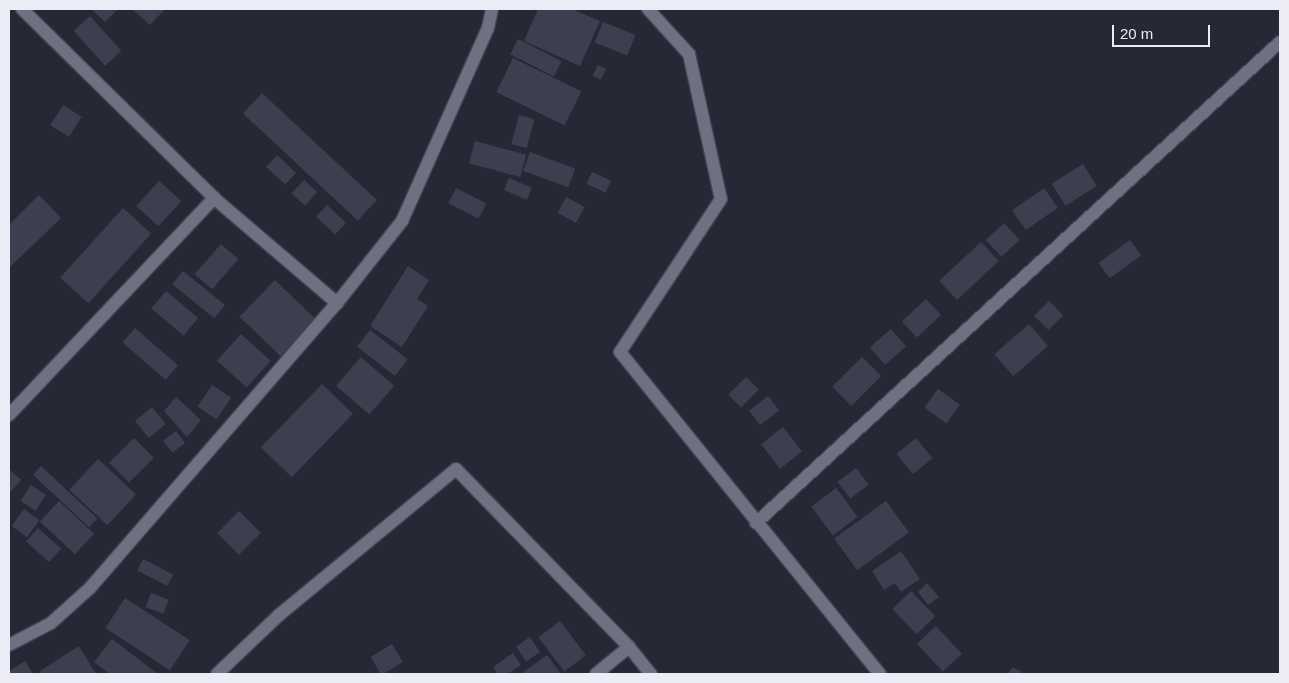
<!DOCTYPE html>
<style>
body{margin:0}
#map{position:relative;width:1289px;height:683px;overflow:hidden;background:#272836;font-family:Helvetica,sans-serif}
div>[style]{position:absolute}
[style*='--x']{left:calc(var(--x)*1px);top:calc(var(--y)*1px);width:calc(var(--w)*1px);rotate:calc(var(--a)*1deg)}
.building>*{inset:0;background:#3e3f4e;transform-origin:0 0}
.roads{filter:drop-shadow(1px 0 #454652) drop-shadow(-1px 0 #454652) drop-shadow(0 1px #454652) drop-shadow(0 -1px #454652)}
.minor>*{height:12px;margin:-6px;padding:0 6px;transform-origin:6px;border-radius:6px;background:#6f7081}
span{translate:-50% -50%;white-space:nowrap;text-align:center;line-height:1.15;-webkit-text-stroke:4px #272836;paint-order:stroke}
.frame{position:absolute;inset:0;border:10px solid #ebecf5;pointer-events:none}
.scale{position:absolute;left:1112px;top:25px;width:98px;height:22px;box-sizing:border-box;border:2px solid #ebecf5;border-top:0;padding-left:6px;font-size:15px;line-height:18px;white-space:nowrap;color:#ebecf5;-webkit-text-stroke:4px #272836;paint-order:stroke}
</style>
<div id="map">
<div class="building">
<i style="clip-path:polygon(91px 9px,118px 9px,105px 22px)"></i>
<i style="clip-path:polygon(132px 9px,165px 9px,150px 25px)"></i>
<i style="clip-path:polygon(538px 9px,572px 9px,600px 21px,580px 66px,524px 41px)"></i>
<i style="left:90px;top:16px;width:47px;height:22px;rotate:48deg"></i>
<i style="left:603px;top:22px;width:35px;height:22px;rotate:22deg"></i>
<i style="left:518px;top:39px;width:49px;height:17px;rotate:27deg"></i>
<i style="left:513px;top:58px;width:76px;height:38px;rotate:26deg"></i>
<i style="left:598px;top:65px;width:9px;height:12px;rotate:27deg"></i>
<i style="left:262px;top:93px;width:157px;height:28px;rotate:43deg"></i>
<i style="left:63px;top:105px;width:22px;height:24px;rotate:32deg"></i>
<i style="left:519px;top:115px;width:16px;height:30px;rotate:15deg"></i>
<i style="left:475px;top:141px;width:53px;height:23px;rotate:15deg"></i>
<i style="left:530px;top:152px;width:48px;height:20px;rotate:20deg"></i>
<i style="left:277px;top:155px;width:26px;height:16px;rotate:43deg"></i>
<i style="left:1083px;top:164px;width:26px;height:37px;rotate:58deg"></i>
<i style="left:592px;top:172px;width:21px;height:13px;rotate:25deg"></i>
<i style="left:509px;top:178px;width:25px;height:13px;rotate:23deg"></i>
<i style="left:304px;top:180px;width:18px;height:18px;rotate:43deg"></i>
<i style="left:159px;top:181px;width:30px;height:34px;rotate:42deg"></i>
<i style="left:456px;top:188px;width:34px;height:17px;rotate:27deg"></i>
<i style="left:1044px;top:188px;width:24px;height:39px;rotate:55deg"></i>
<i style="clip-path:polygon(39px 195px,61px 218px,9px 268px,9px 225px)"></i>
<i style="left:566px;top:197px;width:21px;height:18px;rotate:28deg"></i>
<i style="left:327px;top:205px;width:26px;height:16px;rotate:43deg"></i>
<i style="left:123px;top:208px;width:38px;height:94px;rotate:42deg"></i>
<i style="left:1004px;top:223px;width:23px;height:25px;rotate:47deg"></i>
<i style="left:1130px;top:240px;width:19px;height:39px;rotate:54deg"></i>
<i style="left:981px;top:242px;width:26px;height:57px;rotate:47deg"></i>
<i style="left:221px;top:244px;width:23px;height:40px;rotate:41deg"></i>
<i style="clip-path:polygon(408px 266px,429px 280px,417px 299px,428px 306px,402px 347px,370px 326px)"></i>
<i style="left:183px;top:271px;width:54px;height:17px;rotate:39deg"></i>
<i style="left:275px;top:280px;width:57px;height:51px;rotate:44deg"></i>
<i style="left:166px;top:291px;width:42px;height:23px;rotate:40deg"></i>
<i style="left:926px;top:299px;width:22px;height:33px;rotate:47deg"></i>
<i style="left:1049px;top:301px;width:20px;height:21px;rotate:45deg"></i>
<i style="left:1029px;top:324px;width:29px;height:46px;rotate:49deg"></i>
<i style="left:135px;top:328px;width:57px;height:19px;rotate:41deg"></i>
<i style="left:891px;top:329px;width:23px;height:28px;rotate:49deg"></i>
<i style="left:370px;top:330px;width:48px;height:21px;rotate:38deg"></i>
<i style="left:241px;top:334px;width:40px;height:36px;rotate:42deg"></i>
<i style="left:361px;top:357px;width:44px;height:38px;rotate:41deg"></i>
<i style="left:862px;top:357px;width:27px;height:42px;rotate:45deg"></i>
<i style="left:746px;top:377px;width:18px;height:25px;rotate:45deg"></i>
<i style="left:322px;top:384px;width:43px;height:88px;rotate:44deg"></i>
<i style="left:212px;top:385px;width:23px;height:26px;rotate:34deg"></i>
<i style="left:938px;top:389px;width:27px;height:23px;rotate:36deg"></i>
<i style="left:768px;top:396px;width:18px;height:24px;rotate:52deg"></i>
<i style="clip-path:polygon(176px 397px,201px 420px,187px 437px,164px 411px)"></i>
<i style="left:152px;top:407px;width:22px;height:22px;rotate:51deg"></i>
<i style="left:783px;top:427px;width:31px;height:28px;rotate:52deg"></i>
<i style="left:176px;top:431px;width:15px;height:16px;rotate:53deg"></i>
<i style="left:134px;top:438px;width:28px;height:35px;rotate:45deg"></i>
<i style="left:916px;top:438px;width:26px;height:25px;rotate:51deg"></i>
<i style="left:98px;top:459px;width:52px;height:42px;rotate:43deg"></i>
<i style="left:41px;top:466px;width:77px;height:12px;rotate:43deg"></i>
<i style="left:856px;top:468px;width:21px;height:23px;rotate:53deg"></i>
<i style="clip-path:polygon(9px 469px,21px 480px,9px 494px)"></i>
<i style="left:31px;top:485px;width:18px;height:19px;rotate:34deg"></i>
<i style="left:836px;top:488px;width:36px;height:31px;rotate:53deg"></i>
<i style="left:59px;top:501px;width:48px;height:28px;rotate:43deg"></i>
<i style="left:886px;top:501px;width:39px;height:64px;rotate:54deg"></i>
<i style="left:24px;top:509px;width:19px;height:21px;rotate:36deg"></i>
<i style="left:239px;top:511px;width:31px;height:31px;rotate:45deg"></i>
<i style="left:38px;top:528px;width:31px;height:18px;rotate:42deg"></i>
<i style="clip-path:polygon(901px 551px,920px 579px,901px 592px,895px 583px,884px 590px,872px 571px)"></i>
<i style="left:143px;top:559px;width:34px;height:13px;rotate:27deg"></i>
<i style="clip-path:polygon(927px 583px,939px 597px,928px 605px,918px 592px)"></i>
<i style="left:911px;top:591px;width:35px;height:26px;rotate:46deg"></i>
<i style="left:151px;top:593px;width:19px;height:15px;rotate:21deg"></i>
<i style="left:125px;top:598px;width:77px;height:36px;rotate:33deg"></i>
<i style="left:560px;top:621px;width:43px;height:27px;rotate:53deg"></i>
<i style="left:936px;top:626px;width:38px;height:26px;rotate:47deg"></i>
<i style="left:530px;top:637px;width:18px;height:17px;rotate:56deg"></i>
<i style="clip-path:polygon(112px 639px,158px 674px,110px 674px,94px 662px)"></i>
<i style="left:392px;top:644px;width:21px;height:25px;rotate:59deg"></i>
<i style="clip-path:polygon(79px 646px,96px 674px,42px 674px,40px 671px)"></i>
<i style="clip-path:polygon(513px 653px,521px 665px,508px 674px,498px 674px,493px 667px)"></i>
<i style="clip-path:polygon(547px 655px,561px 674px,521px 674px)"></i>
<i style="clip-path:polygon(25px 661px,33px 674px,9px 674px,9px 671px)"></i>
<i style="clip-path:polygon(1013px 667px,1025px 674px,1008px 674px)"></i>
</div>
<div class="roads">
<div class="minor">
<i style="--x:22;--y:9;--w:269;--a:44.5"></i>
<i style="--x:214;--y:198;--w:162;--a:40.5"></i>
<i style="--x:648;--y:9;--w:61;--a:47.7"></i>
<i style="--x:689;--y:54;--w:148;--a:77.6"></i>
<i style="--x:721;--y:199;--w:183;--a:123.4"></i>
<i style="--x:620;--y:352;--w:414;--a:51.1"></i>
<i style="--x:9;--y:415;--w:299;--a:-46.6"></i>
<i style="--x:756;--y:523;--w:711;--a:-42.55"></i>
<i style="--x:9;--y:645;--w:47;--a:-27.6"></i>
<i style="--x:51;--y:623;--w:52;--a:-41.9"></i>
<i style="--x:90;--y:588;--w:377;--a:-49.1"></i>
<i style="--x:337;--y:303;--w:105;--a:-51.6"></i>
<i style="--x:402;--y:221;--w:211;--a:-66"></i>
<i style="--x:488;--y:28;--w:19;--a:-78"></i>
<i style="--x:217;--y:674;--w:86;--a:-43.6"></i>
<i style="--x:279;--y:615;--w:229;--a:-39.5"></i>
<i style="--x:456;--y:469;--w:248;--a:45.8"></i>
<i style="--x:596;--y:674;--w:43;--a:-39.3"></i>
<i style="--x:629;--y:647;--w:35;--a:51"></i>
</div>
</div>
<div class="frame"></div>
<div class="scale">20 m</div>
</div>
